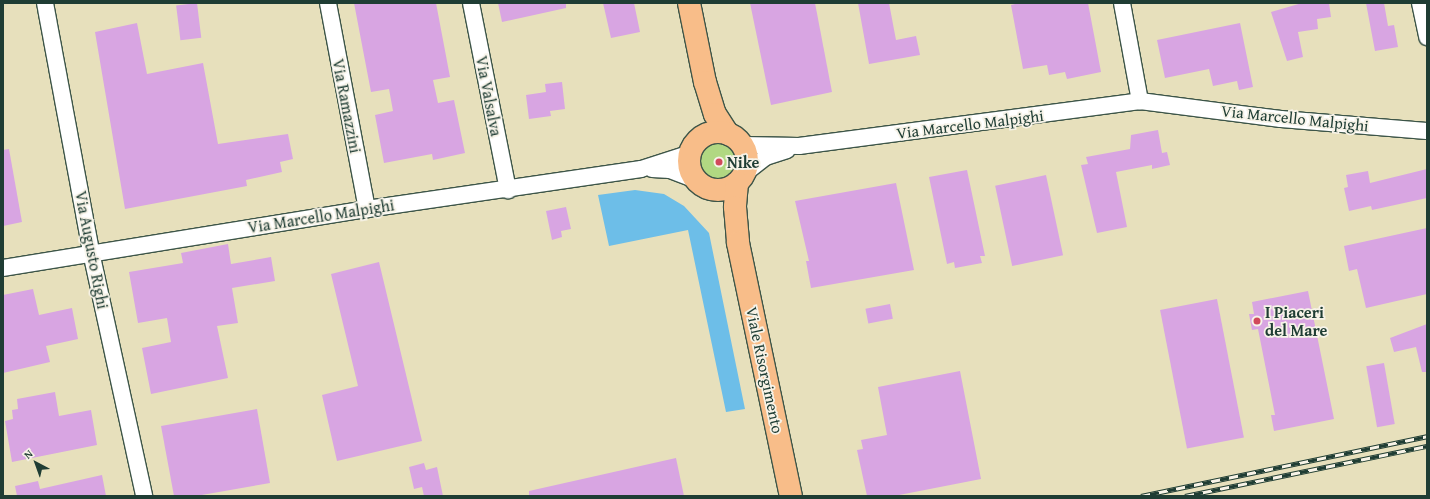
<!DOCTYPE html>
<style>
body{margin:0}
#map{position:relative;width:1430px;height:499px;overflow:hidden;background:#e7e0bc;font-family:"Gentium Book Plus",serif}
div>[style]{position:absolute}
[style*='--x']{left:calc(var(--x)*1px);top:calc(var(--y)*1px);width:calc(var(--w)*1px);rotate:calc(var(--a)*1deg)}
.green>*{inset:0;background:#b1d882}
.round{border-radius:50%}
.water>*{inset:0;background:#6dbee8}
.building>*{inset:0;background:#d8a5e2;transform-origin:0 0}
.roads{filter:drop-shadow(1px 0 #3d5548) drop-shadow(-1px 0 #3d5548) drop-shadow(0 1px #3d5548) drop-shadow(0 -1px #3d5548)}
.street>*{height:16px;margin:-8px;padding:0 8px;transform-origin:8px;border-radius:8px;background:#fff}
.primary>*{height:22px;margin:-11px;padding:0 11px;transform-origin:11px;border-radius:11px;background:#f8bd89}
.primary>.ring{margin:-11px;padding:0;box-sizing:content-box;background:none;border:22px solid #f8bd89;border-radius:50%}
.rail>*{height:4.5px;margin-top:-2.25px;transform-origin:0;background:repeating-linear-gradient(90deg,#f7f3e8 0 9px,#1f3d34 0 18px);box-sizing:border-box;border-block:1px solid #1f3d34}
.dots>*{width:11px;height:11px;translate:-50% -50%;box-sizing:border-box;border:2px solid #f7f3e8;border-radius:50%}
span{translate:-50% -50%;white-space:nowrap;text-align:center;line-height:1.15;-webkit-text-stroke:3.5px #f7f3e8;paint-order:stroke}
.street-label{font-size:16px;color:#1f3d34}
.poi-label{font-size:16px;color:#1f3d34;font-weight:700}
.left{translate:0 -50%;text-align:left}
.frame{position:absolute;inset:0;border:4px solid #1f3d34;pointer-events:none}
.north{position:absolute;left:16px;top:443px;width:40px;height:40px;-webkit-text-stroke:3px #f7f3e8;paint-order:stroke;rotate:319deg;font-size:11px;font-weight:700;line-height:16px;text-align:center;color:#1f3d34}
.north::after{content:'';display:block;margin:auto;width:14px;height:18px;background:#1f3d34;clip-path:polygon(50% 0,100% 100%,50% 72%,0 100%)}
</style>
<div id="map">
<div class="green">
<i class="round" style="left:695px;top:138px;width:46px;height:46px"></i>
</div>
<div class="water">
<i style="clip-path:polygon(635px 190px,664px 194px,684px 206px,709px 233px,745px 409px,726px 412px,688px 230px,609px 246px,598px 195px)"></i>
</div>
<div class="building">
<i style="left:197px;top:3px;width:35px;height:21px;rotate:83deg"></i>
<i style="clip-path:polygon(354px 3px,436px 3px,450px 77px,433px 80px,438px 103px,454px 100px,465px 153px,433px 160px,432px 154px,384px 163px,375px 115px,393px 111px,389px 89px,371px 92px)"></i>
<i style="clip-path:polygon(498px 3px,566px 3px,566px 8px,502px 22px)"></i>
<i style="clip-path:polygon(603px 3px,634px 3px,640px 32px,611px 38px)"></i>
<i style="clip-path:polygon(750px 3px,815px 3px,832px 92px,771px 105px)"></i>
<i style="clip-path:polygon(858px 3px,889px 3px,896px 40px,916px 36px,920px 55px,869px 64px)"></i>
<i style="clip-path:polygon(1019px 3px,1088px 3px,1101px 72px,1067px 79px,1065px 72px,1049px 75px,1047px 65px,1023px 69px,1011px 5px)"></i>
<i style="clip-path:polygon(1302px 3px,1329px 3px,1331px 17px,1317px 19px,1318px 29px,1298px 32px,1303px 57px,1287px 61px,1271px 12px)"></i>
<i style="clip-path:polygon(1366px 3px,1384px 3px,1388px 26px,1394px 25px,1398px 47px,1375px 51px)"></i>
<i style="clip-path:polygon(137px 23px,147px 74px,203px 63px,218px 144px,288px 134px,293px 159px,280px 162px,282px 172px,246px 180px,247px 186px,125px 209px,95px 32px)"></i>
<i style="clip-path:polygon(1240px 23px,1253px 87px,1239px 90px,1237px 81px,1213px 86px,1209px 69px,1165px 78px,1157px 40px)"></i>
<i style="clip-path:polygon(562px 82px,565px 109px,550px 111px,551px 116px,529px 119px,526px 95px,546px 92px,545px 84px)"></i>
<i style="clip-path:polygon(1158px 130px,1162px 153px,1167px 152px,1170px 165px,1152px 169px,1152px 165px,1116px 172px,1127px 227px,1097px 233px,1081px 165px,1088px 164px,1086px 157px,1130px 149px,1131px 135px)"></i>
<i style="clip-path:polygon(9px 149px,22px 222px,3px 226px,3px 150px)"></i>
<i style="clip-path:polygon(1427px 169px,1427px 198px,1372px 210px,1371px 206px,1349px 211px,1344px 188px,1348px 187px,1346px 175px,1368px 171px,1370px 183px)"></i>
<i style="clip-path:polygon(967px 170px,985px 256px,980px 256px,982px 263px,955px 268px,954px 262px,947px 264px,929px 177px)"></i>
<i style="left:1046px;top:175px;width:82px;height:52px;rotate:78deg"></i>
<i style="clip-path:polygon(896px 183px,914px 270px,811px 288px,806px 261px,809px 261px,795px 201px)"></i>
<i style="clip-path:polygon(566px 207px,571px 229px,561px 231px,562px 237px,552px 240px,546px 211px)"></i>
<i style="clip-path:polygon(1427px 228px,1427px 294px,1366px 308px,1357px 269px,1349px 271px,1344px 246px)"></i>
<i style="clip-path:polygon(228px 244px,231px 264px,271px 257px,275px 281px,232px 288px,238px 323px,217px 326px,228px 378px,151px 394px,142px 348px,171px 342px,167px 318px,138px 323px,129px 272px,183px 263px,181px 253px)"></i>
<i style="clip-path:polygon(379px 262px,422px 441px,337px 461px,322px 395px,358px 386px,331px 274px)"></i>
<i style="clip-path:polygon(33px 289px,39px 315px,72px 308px,78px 339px,46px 346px,50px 362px,3px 373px,3px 295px)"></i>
<i style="clip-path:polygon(1308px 291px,1334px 419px,1274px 431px,1271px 415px,1275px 415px,1258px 329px,1252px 330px,1249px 314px,1254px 314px,1252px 302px)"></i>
<i style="left:1217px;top:299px;width:141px;height:58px;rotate:79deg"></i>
<i style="left:890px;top:304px;width:15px;height:25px;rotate:79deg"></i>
<i style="clip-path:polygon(1427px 324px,1427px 372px,1422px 372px,1416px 347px,1394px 352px,1390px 338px)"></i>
<i style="left:1384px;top:363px;width:62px;height:18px;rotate:80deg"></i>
<i style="clip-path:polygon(960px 371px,981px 479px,894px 496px,867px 496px,857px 450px,863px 449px,861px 440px,887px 435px,878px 387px)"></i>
<i style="clip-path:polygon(55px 392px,59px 416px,91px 410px,97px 445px,12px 462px,5px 421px,13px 419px,12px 410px,18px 409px,17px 399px)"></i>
<i style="clip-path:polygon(257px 409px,270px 483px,196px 496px,174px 496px,161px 426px)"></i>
<i style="clip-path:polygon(676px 458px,684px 496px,529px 496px,529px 491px)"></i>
<i style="clip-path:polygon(424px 463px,426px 470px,437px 467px,443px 496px,424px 496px,422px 487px,414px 489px,409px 467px)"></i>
<i style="clip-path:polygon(102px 475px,106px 496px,17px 496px,15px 486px,38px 481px,40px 489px)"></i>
</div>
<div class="roads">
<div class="street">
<i style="--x:45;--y:3;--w:253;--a:79.5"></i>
<i style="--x:91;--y:252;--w:250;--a:77.7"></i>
<i style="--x:328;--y:3;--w:210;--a:79.3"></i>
<i style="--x:471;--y:3;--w:191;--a:78.8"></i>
<i style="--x:1122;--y:3;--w:100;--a:79.6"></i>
<i style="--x:1420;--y:3;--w:35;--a:78"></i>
<i style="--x:742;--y:145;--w:57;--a:1"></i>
<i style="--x:799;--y:146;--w:344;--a:-7.5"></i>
<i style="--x:1140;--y:101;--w:142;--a:7.3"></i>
<i style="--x:1281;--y:119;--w:146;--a:4.7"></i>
<i style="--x:652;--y:169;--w:18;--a:3"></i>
<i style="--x:670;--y:170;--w:28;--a:21"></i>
<i style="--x:744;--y:174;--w:28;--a:-38"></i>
<i style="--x:766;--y:157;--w:22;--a:-18"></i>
<i style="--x:3;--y:268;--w:369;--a:-9.2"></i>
<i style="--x:367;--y:209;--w:277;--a:-8.3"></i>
<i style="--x:641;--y:169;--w:52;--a:-17.7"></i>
</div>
<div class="primary">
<i style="--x:689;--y:3;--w:81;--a:78.6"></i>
<i style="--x:705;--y:82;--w:34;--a:73"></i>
<i style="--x:715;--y:114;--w:24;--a:57"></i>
<i class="ring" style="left:689px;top:132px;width:36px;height:36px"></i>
<i style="--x:737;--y:183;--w:24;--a:95"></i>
<i style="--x:735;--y:207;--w:36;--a:85"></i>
<i style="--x:738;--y:243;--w:258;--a:78.2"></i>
</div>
</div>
<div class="rail">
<i style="--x:1141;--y:496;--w:292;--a:-11.8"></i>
<i style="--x:1185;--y:496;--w:247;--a:-11.7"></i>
</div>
<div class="dots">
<i style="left:719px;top:162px;background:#d1495b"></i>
<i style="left:1257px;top:321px;background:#d1495b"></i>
</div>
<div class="street-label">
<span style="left:489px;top:96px;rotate:79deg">Via Valsalva</span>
<span style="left:347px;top:106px;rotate:79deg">Via Ramazzini</span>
<span style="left:1295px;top:118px;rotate:6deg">Via Marcello Malpighi</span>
<span style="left:970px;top:124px;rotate:-7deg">Via Marcello Malpighi</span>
<span style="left:321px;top:216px;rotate:-9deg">Via Marcello Malpighi</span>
<span style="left:92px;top:250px;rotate:79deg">Via Augusto Righi</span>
<span style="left:765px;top:370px;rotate:78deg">Viale Risorgimento</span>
</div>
<div class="poi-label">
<span class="left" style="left:727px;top:162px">Nike</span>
<span class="left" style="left:1265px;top:321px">I Piaceri<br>del Mare</span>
</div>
<div class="frame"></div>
<div class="north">N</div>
</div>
